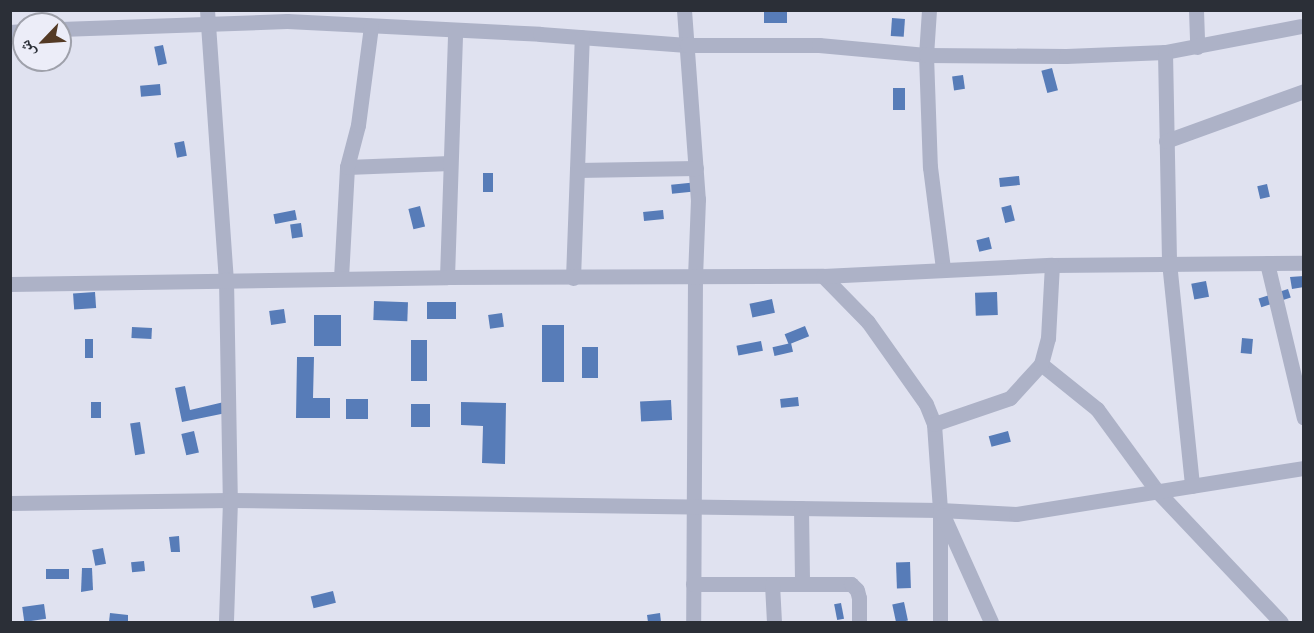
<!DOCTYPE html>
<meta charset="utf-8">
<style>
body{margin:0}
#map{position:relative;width:1314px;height:633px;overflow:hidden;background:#e0e2f0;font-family:"Nunito Sans","Noto Naskh Arabic",sans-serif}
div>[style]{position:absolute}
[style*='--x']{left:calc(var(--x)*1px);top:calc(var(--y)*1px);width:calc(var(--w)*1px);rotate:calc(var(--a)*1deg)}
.building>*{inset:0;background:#577cb8;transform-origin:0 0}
.minor>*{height:15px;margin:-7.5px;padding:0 7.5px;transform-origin:7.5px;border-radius:7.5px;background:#adb2c7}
span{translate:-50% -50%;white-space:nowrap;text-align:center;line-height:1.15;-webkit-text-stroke:5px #ecedf8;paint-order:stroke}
.frame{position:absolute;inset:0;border:12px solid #2b2f37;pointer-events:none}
.north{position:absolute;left:12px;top:12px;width:60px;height:60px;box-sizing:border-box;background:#ecedf8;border:2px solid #9fa1ab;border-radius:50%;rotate:245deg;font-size:16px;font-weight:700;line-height:24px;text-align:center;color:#2b2f37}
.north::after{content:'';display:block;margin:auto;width:21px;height:27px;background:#543a25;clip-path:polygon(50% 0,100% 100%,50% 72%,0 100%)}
</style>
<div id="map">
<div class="building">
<i style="left:764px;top:10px;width:23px;height:13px"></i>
<i style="left:892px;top:18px;width:13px;height:18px;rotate:4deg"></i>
<i style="left:163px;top:45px;width:19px;height:9px;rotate:78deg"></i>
<i style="left:1052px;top:68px;width:23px;height:11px;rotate:75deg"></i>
<i style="left:963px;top:75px;width:14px;height:11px;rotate:82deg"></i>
<i style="left:160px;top:84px;width:11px;height:20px;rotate:85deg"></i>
<i style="left:893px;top:88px;width:12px;height:22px"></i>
<i style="left:184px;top:141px;width:15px;height:10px;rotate:79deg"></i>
<i style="left:483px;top:173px;width:10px;height:19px"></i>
<i style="left:1019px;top:176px;width:9px;height:20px;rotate:84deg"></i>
<i style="left:698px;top:182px;width:9px;height:27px;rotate:84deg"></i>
<i style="left:1267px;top:184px;width:13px;height:10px;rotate:77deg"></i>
<i style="left:1011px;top:205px;width:16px;height:10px;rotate:76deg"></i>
<i style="left:420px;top:206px;width:21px;height:12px;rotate:76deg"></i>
<i style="left:295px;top:210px;width:10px;height:22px;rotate:79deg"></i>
<i style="left:663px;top:210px;width:9px;height:20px;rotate:84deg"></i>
<i style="left:301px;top:223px;width:14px;height:11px;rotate:82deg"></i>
<i style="left:989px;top:237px;width:12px;height:13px;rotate:76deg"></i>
<i style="clip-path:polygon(1304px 276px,1304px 287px,1292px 289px,1290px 277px)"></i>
<i style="left:1206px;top:281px;width:16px;height:15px;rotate:79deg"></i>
<i style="left:1288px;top:289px;width:9px;height:31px;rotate:72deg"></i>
<i style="left:95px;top:292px;width:16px;height:22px;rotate:86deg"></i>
<i style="left:997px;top:292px;width:23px;height:22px;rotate:88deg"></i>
<i style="left:772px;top:299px;width:14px;height:23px;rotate:78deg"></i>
<i style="left:374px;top:301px;width:34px;height:19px;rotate:2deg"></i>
<i style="left:427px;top:302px;width:29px;height:17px"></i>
<i style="left:284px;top:309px;width:14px;height:15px;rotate:82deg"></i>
<i style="left:502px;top:313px;width:14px;height:14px;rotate:82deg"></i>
<i style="left:314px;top:315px;width:27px;height:31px"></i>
<i style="left:542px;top:325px;width:22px;height:57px"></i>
<i style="left:805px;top:326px;width:11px;height:22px;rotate:68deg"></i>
<i style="left:132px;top:327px;width:20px;height:11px;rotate:3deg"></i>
<i style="left:1242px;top:338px;width:11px;height:15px;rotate:5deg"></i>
<i style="left:85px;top:339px;width:8px;height:19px"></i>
<i style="left:411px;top:340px;width:16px;height:41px"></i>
<i style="left:761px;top:341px;width:10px;height:25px;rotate:79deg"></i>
<i style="left:791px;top:343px;width:9px;height:19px;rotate:77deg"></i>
<i style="left:598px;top:347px;width:31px;height:16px;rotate:90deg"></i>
<i style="clip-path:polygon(297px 357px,314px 357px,313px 398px,330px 398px,330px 418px,296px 418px)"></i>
<i style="clip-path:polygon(185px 386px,190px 410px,224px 402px,226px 413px,182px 422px,175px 388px)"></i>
<i style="left:798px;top:397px;width:9px;height:18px;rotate:84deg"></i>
<i style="left:346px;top:399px;width:22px;height:20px"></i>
<i style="left:671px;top:400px;width:20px;height:31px;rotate:87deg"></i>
<i style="left:91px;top:402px;width:10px;height:16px"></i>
<i style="clip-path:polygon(461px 402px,506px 403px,505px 464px,482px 463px,483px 426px,461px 425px)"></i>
<i style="left:411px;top:404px;width:19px;height:23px"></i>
<i style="left:140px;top:422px;width:32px;height:10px;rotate:81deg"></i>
<i style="left:194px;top:431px;width:22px;height:13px;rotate:77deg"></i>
<i style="left:1008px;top:431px;width:11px;height:20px;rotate:75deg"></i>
<i style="clip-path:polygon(179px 536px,180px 552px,171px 552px,169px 537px)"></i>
<i style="left:103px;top:548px;width:16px;height:11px;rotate:79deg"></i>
<i style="left:144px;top:561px;width:10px;height:13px;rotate:84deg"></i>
<i style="left:910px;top:562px;width:26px;height:14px;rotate:88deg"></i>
<i style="clip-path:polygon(82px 568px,92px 568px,93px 590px,81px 592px)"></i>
<i style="left:46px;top:569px;width:23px;height:10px"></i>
<i style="left:333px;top:591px;width:12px;height:23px;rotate:76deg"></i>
<i style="left:904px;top:602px;width:19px;height:12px;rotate:78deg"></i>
<i style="left:841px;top:603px;width:16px;height:7px;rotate:79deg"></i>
<i style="left:44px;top:604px;width:15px;height:22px;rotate:82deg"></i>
<i style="clip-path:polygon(110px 613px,128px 615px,128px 622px,109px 622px)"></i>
<i style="clip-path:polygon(660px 613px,661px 622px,648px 622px,647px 615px)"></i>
</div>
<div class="minor">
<i style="--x:207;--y:10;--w:270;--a:86"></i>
<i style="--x:226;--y:279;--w:221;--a:89"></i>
<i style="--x:230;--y:500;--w:122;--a:91.9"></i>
<i style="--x:684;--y:10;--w:190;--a:85.8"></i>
<i style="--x:698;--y:199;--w:77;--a:92.2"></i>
<i style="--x:695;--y:276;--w:346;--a:90.3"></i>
<i style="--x:929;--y:10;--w:45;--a:93.8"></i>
<i style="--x:926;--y:55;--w:112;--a:88"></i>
<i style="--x:930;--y:167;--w:103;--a:82.7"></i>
<i style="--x:1196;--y:10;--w:37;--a:88"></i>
<i style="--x:60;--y:29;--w:227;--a:-2"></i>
<i style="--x:287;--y:21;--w:253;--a:2.9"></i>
<i style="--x:540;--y:34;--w:147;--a:4.3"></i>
<i style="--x:687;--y:45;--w:132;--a:0"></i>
<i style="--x:819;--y:45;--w:107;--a:5.3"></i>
<i style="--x:926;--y:55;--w:140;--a:0.4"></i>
<i style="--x:1066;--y:56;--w:99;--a:-2.3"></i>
<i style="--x:1165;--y:52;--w:138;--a:-10.8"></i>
<i style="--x:10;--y:32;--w:14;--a:-4"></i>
<i style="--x:1165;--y:52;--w:210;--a:88.9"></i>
<i style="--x:1169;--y:262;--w:225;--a:84.1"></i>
<i style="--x:1166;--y:141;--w:147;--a:-19.9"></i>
<i style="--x:347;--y:167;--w:103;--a:-2.2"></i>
<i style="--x:577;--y:170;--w:119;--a:-1"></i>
<i style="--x:1267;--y:263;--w:159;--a:76.6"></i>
<i style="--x:823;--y:276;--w:64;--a:45.6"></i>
<i style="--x:868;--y:322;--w:100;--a:54.7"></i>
<i style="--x:926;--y:404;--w:22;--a:68"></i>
<i style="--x:934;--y:424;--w:86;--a:86"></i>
<i style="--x:940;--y:510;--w:112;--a:90"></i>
<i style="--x:447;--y:277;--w:246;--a:-88.1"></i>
<i style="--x:341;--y:278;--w:111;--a:-86.9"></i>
<i style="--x:347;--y:167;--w:43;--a:-75.3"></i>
<i style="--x:358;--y:125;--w:100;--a:-82.5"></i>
<i style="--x:573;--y:278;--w:241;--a:-87.9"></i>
<i style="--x:10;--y:284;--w:437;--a:-0.9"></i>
<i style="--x:447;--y:277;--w:376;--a:-0.2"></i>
<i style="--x:823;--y:276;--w:229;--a:-2.8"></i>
<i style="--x:1052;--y:265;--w:252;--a:-0.5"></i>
<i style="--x:1041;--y:364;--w:72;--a:38.8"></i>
<i style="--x:1097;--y:409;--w:102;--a:53.8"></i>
<i style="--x:1157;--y:491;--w:180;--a:46.6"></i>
<i style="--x:934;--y:424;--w:80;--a:-18.9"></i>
<i style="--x:1010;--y:398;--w:46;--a:-47.6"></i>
<i style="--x:1041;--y:364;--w:27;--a:-75"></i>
<i style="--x:1048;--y:338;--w:73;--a:-86.9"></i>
<i style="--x:10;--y:503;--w:220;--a:-0.8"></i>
<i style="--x:230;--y:500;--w:710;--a:0.81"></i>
<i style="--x:940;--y:510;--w:76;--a:3"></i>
<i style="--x:1016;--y:514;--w:292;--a:-9.1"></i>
<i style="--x:801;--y:508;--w:76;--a:89.2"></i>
<i style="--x:943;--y:515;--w:117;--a:65.8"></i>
<i style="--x:693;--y:584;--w:158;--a:0"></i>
<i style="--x:851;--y:584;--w:8;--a:45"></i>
<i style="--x:857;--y:590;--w:8;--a:76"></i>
<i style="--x:859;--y:598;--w:24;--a:90"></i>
<i style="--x:772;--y:584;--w:38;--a:87"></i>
</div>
<div class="frame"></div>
<div class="north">ش</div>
</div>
